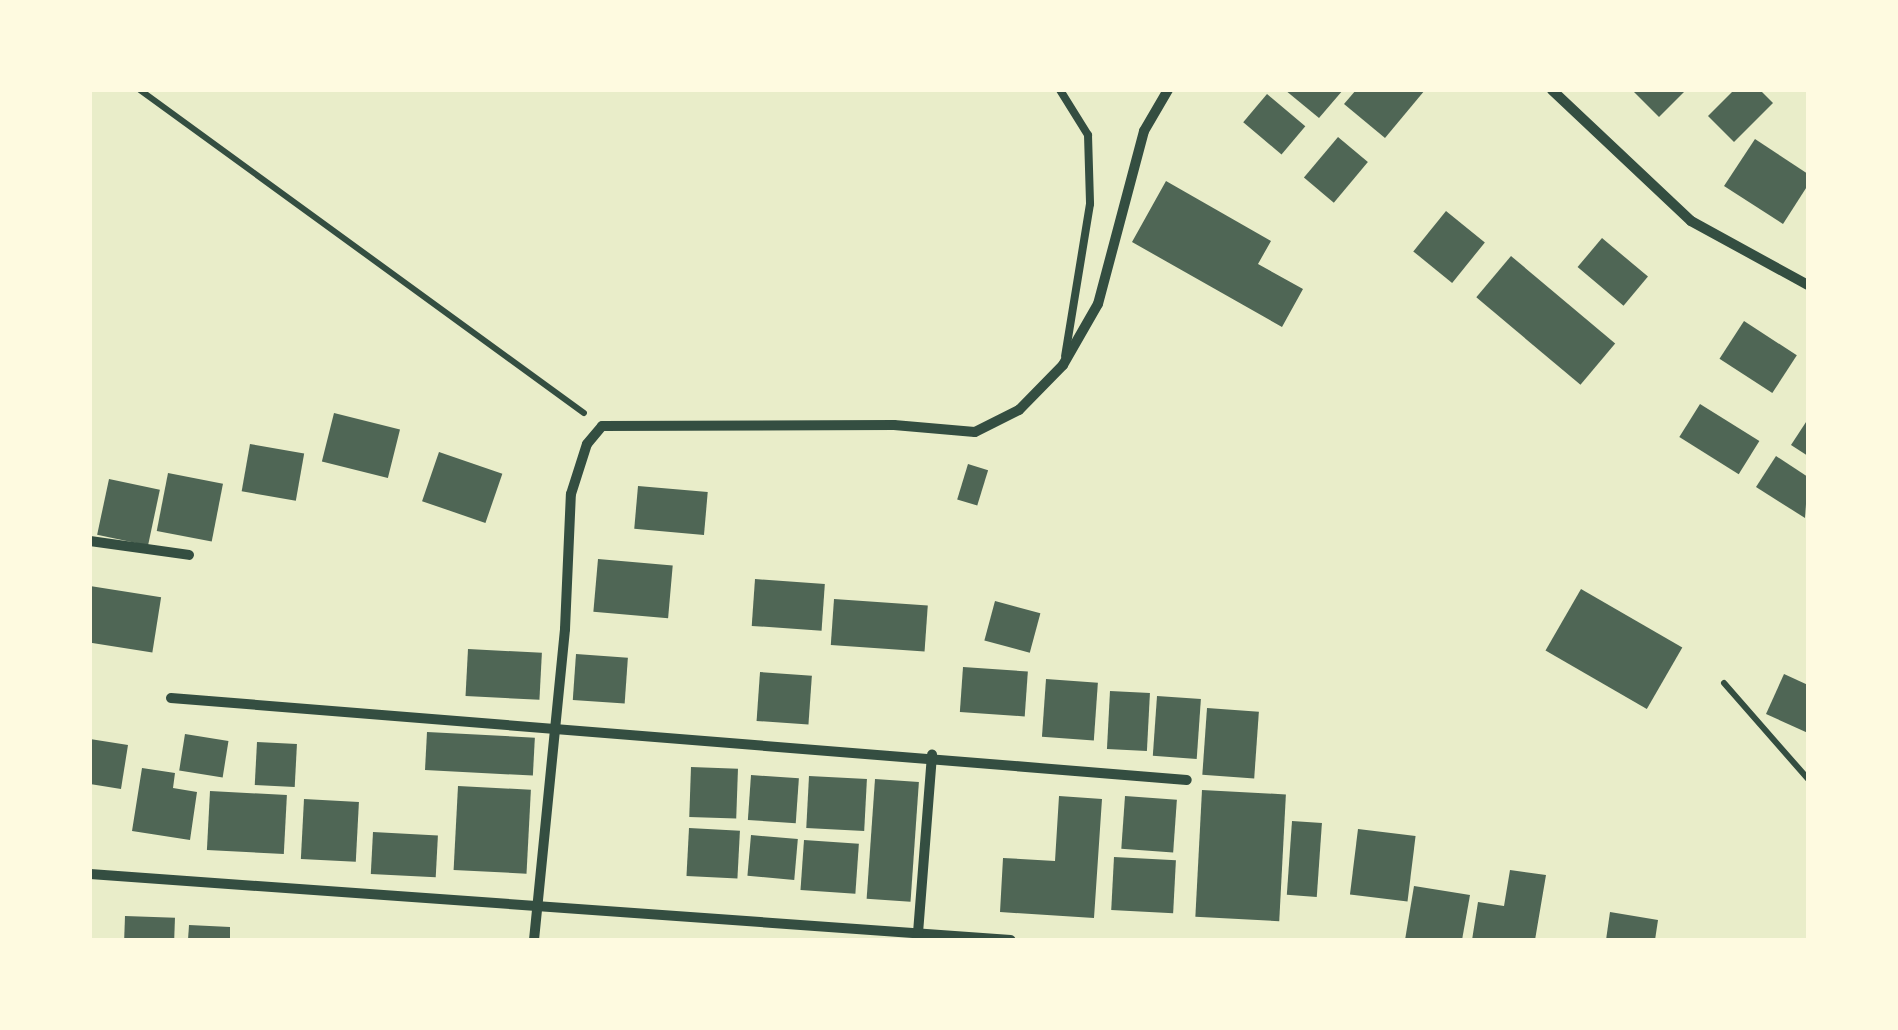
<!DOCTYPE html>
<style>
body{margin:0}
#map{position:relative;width:1898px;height:1030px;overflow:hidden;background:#e9edc9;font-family:"Public Sans",sans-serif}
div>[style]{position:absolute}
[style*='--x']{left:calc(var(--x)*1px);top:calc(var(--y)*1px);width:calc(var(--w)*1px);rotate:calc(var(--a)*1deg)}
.building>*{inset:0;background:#4f6655;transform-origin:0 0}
.path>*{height:6px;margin:-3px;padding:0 3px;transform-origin:3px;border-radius:3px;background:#344e41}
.service>*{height:8px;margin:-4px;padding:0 4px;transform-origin:4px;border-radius:4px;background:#344e41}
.minor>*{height:10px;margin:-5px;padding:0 5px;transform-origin:5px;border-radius:5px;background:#344e41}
span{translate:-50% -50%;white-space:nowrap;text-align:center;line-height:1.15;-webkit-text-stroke:9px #fefae0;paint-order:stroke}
.frame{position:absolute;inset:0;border:92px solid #fefae0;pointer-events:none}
</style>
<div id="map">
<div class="building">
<i style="clip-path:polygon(1285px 90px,1343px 90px,1319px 118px)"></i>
<i style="clip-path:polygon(1356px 90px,1425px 90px,1385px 138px,1344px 104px)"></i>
<i style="clip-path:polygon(1632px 90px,1686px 90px,1659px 117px)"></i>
<i style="clip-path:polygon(1734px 90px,1760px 90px,1773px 103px,1734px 142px,1708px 116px)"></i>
<i style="left:1267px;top:94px;width:50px;height:37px;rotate:40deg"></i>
<i style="left:1338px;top:137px;width:39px;height:53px;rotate:40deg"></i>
<i style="clip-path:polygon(1755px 139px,1808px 174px,1808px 185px,1783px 224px,1724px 186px)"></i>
<i style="clip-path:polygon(1166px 181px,1271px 241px,1258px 264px,1303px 289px,1282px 327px,1132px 242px)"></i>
<i style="left:1446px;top:211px;width:50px;height:52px;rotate:39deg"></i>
<i style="left:1602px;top:238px;width:60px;height:38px;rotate:40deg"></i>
<i style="left:1511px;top:256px;width:136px;height:54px;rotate:40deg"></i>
<i style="left:1744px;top:321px;width:63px;height:45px;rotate:33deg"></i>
<i style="left:1700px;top:404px;width:70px;height:39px;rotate:32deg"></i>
<i style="left:334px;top:413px;width:68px;height:50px;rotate:14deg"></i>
<i style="clip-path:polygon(1808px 419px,1808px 456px,1791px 445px)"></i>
<i style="left:250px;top:444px;width:55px;height:48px;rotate:10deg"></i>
<i style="left:439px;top:452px;width:67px;height:52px;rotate:19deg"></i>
<i style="clip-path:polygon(1776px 456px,1808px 477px,1805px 518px,1756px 487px)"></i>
<i style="left:968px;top:464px;width:21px;height:37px;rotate:17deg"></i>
<i style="left:168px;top:473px;width:56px;height:59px;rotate:11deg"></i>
<i style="left:109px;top:479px;width:52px;height:57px;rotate:12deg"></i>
<i style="left:638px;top:486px;width:70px;height:43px;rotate:5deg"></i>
<i style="left:598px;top:559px;width:75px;height:53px;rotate:5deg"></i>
<i style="left:755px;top:579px;width:70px;height:47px;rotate:4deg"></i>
<i style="left:90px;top:586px;width:72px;height:56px;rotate:9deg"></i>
<i style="left:1581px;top:589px;width:117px;height:71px;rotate:30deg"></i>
<i style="left:834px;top:599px;width:94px;height:46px;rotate:4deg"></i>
<i style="left:995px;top:601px;width:47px;height:41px;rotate:15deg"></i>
<i style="left:468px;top:649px;width:74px;height:47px;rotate:3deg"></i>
<i style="left:576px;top:654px;width:52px;height:46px;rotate:4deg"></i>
<i style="left:963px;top:667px;width:65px;height:45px;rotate:4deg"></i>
<i style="left:760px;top:672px;width:52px;height:49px;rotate:4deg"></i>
<i style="clip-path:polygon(1784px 674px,1808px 685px,1808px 733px,1766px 714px)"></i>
<i style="left:1046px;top:679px;width:52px;height:58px;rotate:4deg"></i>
<i style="left:1110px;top:691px;width:40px;height:58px;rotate:3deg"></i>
<i style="left:1157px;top:696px;width:44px;height:60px;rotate:4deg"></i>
<i style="left:1207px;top:708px;width:52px;height:67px;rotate:4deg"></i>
<i style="left:427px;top:732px;width:108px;height:38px;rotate:3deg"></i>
<i style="left:185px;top:734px;width:44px;height:37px;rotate:9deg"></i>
<i style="clip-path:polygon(90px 739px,128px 745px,121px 789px,90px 784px)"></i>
<i style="left:257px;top:742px;width:40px;height:43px;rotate:3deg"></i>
<i style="left:691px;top:767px;width:47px;height:50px;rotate:2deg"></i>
<i style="clip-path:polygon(142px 768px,175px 773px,173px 788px,197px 792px,190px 840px,132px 831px)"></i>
<i style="left:751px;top:775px;width:48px;height:45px;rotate:4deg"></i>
<i style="left:809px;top:776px;width:58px;height:52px;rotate:3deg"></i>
<i style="left:875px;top:779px;width:44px;height:120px;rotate:4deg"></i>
<i style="left:458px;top:786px;width:73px;height:84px;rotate:3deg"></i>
<i style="left:1202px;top:790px;width:84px;height:127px;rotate:3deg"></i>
<i style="left:210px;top:791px;width:77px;height:59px;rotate:3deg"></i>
<i style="clip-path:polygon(1059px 796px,1102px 799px,1094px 918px,1000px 912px,1003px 858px,1055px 861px)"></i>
<i style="left:1125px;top:796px;width:52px;height:53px;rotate:4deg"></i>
<i style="left:304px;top:799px;width:55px;height:60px;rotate:3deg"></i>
<i style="left:1292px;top:821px;width:30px;height:74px;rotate:4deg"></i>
<i style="left:689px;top:828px;width:51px;height:48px;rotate:3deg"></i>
<i style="left:1358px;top:829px;width:58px;height:66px;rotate:7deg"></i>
<i style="left:373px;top:832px;width:65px;height:42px;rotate:3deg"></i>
<i style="left:751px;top:835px;width:47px;height:41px;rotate:5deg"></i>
<i style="left:804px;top:840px;width:55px;height:50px;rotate:4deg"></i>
<i style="left:1114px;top:857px;width:62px;height:53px;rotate:3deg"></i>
<i style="clip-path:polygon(1510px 870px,1546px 875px,1535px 940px,1472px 940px,1478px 902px,1504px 906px)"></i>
<i style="clip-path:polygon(1414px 886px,1470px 895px,1462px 940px,1405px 940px)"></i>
<i style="clip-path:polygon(1610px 912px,1658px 920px,1655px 940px,1606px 940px)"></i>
<i style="left:125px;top:916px;width:50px;height:24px;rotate:2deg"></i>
<i style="clip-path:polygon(189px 925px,230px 927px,230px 940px,188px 940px)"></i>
</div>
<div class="path">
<i style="--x:140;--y:90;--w:549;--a:36.04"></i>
<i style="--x:1724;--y:683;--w:128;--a:48.8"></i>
</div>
<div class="service">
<i style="--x:1060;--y:90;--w:53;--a:58.1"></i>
<i style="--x:1088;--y:135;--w:69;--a:88.3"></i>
<i style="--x:1090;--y:204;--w:154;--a:99.3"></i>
</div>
<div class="minor">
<i style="--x:1552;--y:90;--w:191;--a:43.3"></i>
<i style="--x:1691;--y:221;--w:133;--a:28.7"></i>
<i style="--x:90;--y:541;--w:100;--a:8"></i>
<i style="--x:171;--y:698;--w:1019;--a:4.61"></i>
<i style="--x:90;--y:874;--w:923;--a:4.1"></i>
<i style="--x:918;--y:933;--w:179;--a:-85.5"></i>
<i style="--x:534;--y:940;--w:313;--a:-84.3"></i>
<i style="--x:565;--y:629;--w:135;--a:-87.5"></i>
<i style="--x:571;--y:494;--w:52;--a:-72.3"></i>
<i style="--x:587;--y:444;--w:23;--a:-50"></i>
<i style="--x:602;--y:426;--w:292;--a:-0.2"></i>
<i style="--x:894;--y:425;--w:81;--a:4.9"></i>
<i style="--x:975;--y:432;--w:49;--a:-26.6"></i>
<i style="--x:1019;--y:410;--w:63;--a:-45.6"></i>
<i style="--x:1063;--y:365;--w:70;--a:-60.2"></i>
<i style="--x:1098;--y:304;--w:179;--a:-75.1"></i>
<i style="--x:1144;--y:131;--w:48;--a:-59.7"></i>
</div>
<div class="frame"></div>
</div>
